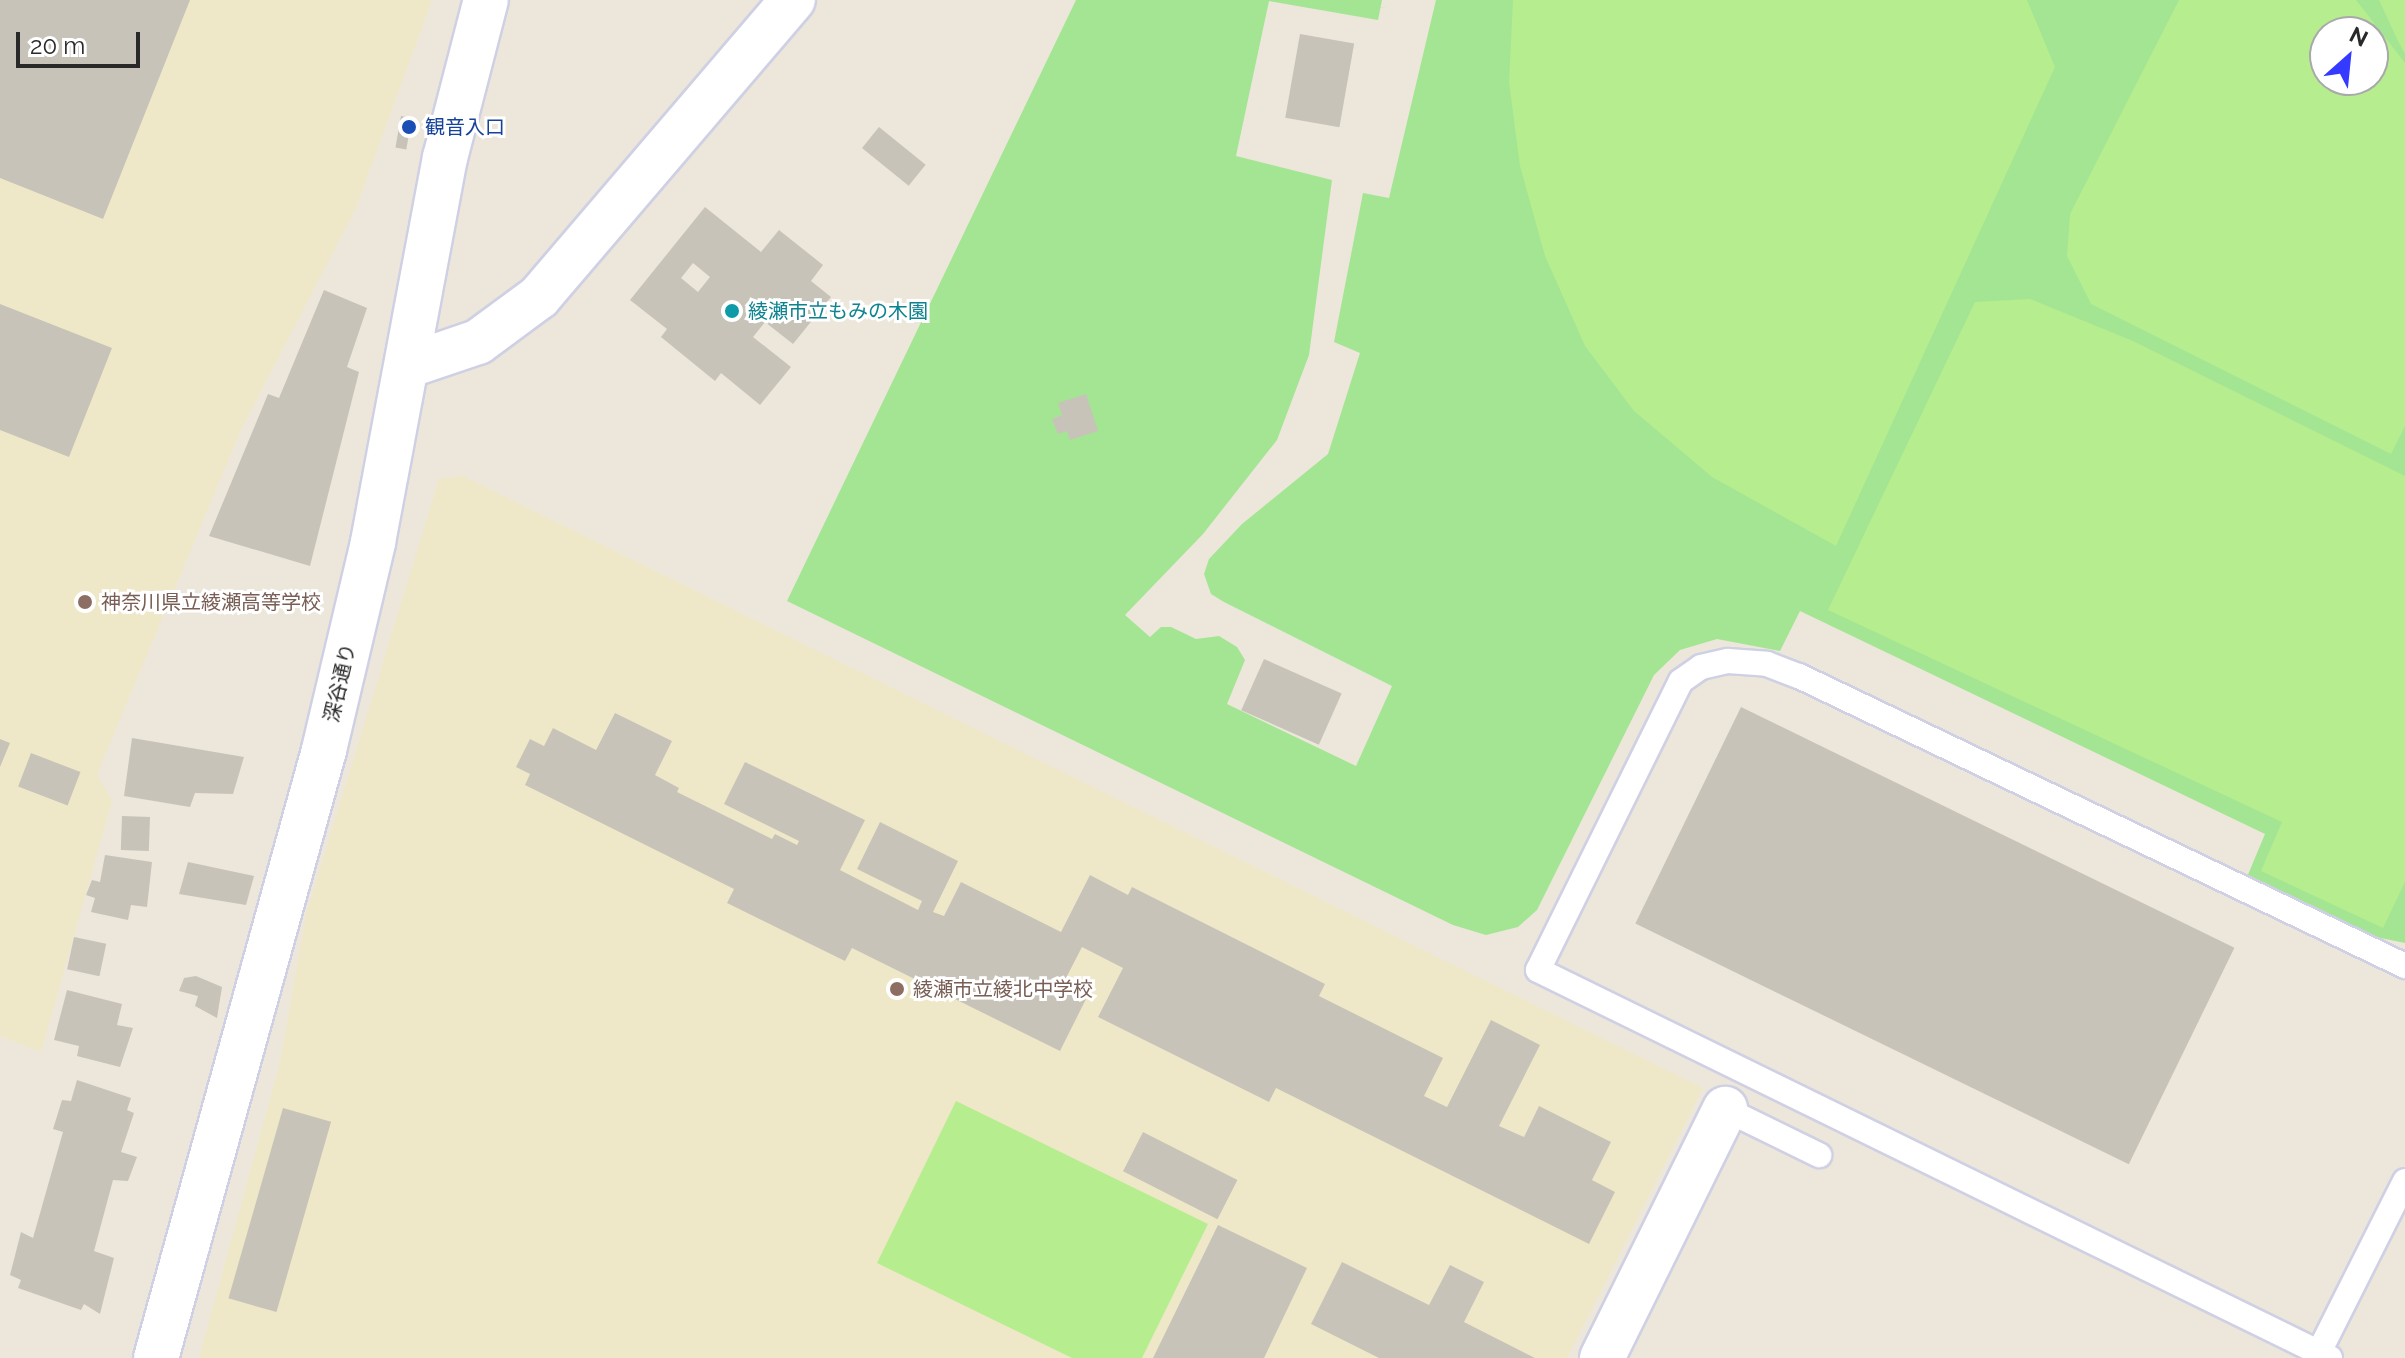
<!DOCTYPE html>
<meta charset="utf-8">
<style>
body{margin:0}
#map{position:relative;width:2405px;height:1358px;overflow:hidden;background:#ece7da;font-family:Raleway,"Noto Sans JP",sans-serif}
div>[style]{position:absolute}
[style*='--x']{left:calc(var(--x)*1px);top:calc(var(--y)*1px);width:calc(var(--w)*1px);rotate:calc(var(--a)*1deg)}
.education>*{inset:0;background:#efe8c8}
.green>*{inset:0;background:#a3e593}
.pitch>*{inset:0;background:#b6ed8e}
.building>*{inset:0;background:#c7c3b9;transform-origin:0 0}
.roads{filter:drop-shadow(2px 0 #cfd0e3) drop-shadow(-2px 0 #cfd0e3) drop-shadow(0 2px #cfd0e3) drop-shadow(0 -2px #cfd0e3)}
.service>*{height:24px;margin:-12px;padding:0 12px;transform-origin:12px;border-radius:12px;background:#fff}
.tertiary>*{height:44px;margin:-22px;padding:0 22px;transform-origin:22px;border-radius:22px;background:#fff}
.dots>*{width:22px;height:22px;translate:-50% -50%;box-sizing:border-box;border:4px solid #fff;border-radius:50%}
span{translate:-50% -50%;white-space:nowrap;text-align:center;line-height:1.15;-webkit-text-stroke:6px #fff;paint-order:stroke}
.transit-label{font-size:20px;color:#164399}
.left{translate:0 -50%;text-align:left}
.culture-label{font-size:20px;color:#0d838f}
.education-label{font-size:20px;color:#785e54}
.street-label{font-size:20px;color:#292929}
.north{position:absolute;left:2309px;top:16px;width:80px;height:80px;box-sizing:border-box;background:#fff;border:2px solid #a9a9a9;border-radius:50%;rotate:27deg;font-size:22px;font-weight:700;line-height:32px;text-align:center;color:#292929}
.north::after{content:'';display:block;margin:auto;width:28px;height:36px;background:#343aff;clip-path:polygon(50% 0,100% 100%,50% 72%,0 100%)}
.scale{position:absolute;left:16px;top:32px;width:124px;height:36px;box-sizing:border-box;border:4px solid #292929;border-top:0;padding-left:10px;font-size:24px;line-height:28px;white-space:nowrap;color:#292929;-webkit-text-stroke:6px #fff;paint-order:stroke}
</style>
<div id="map">
<div class="education">
<i style="clip-path:polygon(0 0,432px 0,355px 210px,241px 430px,97px 774px,112px 801px,41px 1052px,0 1036px)"></i>
<i style="clip-path:polygon(463px 476px,1703px 1088px,1567px 1358px,199px 1358px,280px 1063px,306px 915px,439px 479px)"></i>
</div>
<div class="green">
<i style="clip-path:polygon(evenodd,1076px 0,1382px 0,1378px 20px,1269px 1px,1236px 156px,1332px 180px,1309px 355px,1277px 440px,1203px 534px,1125px 615px,1150px 637px,1161px 627px,1171px 627px,1196px 639px,1219px 636px,1237px 647px,1245px 660px,1227px 704px,1356px 766px,1392px 686px,1224px 602px,1211px 594px,1204px 574px,1209px 559px,1242px 524px,1328px 454px,1360px 353px,1334px 342px,1363px 193px,1389px 198px,1436px 0,2405px 0,2405px 943px,2371px 936px,2247px 877px,2265px 834px,1800px 611px,1780px 651px,1717px 639px,1680px 650px,1654px 675px,1537px 910px,1518px 927px,1486px 935px,1453px 925px,787px 601px,1076px 0,2325px 32px,2373px 32px,2373px 80px,2325px 80px,2325px 32px)"></i>
</div>
<div class="pitch">
<i style="clip-path:polygon(1513px 0,2027px 0,2055px 67px,1836px 546px,1712px 477px,1634px 411px,1585px 346px,1545px 256px,1520px 166px,1509px 82px)"></i>
<i style="clip-path:polygon(evenodd,2179px 0,2356px 0,2405px 63px,2405px 426px,2391px 454px,2091px 304px,2067px 256px,2070px 214px,2179px 0,2325px 32px,2373px 32px,2373px 80px,2325px 80px,2325px 32px)"></i>
<i style="clip-path:polygon(2379px 0,2405px 0,2405px 54px,2398px 41px)"></i>
<i style="clip-path:polygon(2030px 299px,2133px 341px,2405px 476px,2405px 882px,2383px 928px,2261px 871px,2282px 822px,1828px 610px,1975px 302px)"></i>
<i style="clip-path:polygon(956px 1101px,1208px 1224px,1142px 1358px,1072px 1358px,877px 1263px)"></i>
</div>
<div class="building">
<i style="clip-path:polygon(0 0,190px 0,103px 219px,0 178px)"></i>
<i style="left:1300px;top:34px;width:55px;height:85px;rotate:10deg"></i>
<i style="left:401px;top:116px;width:11px;height:32px;rotate:10deg"></i>
<i style="left:879px;top:127px;width:60px;height:27px;rotate:39deg"></i>
<i style="clip-path:polygon(evenodd,705px 207px,761px 252px,779px 230px,823px 265px,811px 281px,831px 297px,793px 344px,765px 322px,753px 337px,791px 367px,760px 405px,721px 373px,715px 381px,661px 337px,667px 329px,630px 300px,705px 207px,693px 263px,710px 277px,698px 292px,681px 278px,693px 263px)"></i>
<i style="clip-path:polygon(324px 290px,367px 308px,347px 367px,359px 372px,310px 566px,209px 536px,268px 394px,279px 398px)"></i>
<i style="clip-path:polygon(0 304px,112px 348px,69px 457px,0 430px)"></i>
<i style="clip-path:polygon(1086px 394px,1098px 431px,1070px 440px,1067px 431px,1058px 434px,1052px 419px,1062px 415px,1058px 403px)"></i>
<i style="left:1264px;top:659px;width:85px;height:56px;rotate:24deg"></i>
<i style="left:1741px;top:707px;width:549px;height:241px;rotate:26deg"></i>
<i style="clip-path:polygon(615px 713px,672px 741px,655px 775px,679px 788px,677px 792px,772px 839px,775px 834px,797px 845px,799px 841px,724px 804px,745px 762px,865px 820px,840px 870px,918px 910px,922px 901px,857px 869px,880px 822px,958px 861px,933px 912px,944px 916px,961px 882px,1061px 932px,1090px 875px,1128px 895px,1132px 887px,1325px 984px,1319px 996px,1443px 1058px,1424px 1096px,1447px 1107px,1491px 1020px,1540px 1045px,1499px 1126px,1524px 1137px,1539px 1106px,1611px 1142px,1592px 1180px,1615px 1192px,1589px 1244px,1276px 1088px,1269px 1102px,1098px 1017px,1123px 968px,1082px 947px,1065px 980px,1089px 993px,1060px 1051px,852px 948px,845px 961px,727px 903px,734px 889px,525px 785px,530px 774px,516px 767px,530px 739px,544px 746px,553px 728px,596px 750px)"></i>
<i style="clip-path:polygon(132px 738px,244px 757px,233px 794px,195px 793px,190px 807px,124px 796px)"></i>
<i style="clip-path:polygon(0 739px,10px 743px,0 767px)"></i>
<i style="left:31px;top:753px;width:53px;height:36px;rotate:21deg"></i>
<i style="left:122px;top:816px;width:28px;height:34px;rotate:2deg"></i>
<i style="clip-path:polygon(105px 855px,152px 862px,147px 907px,131px 905px,128px 920px,91px 912px,95px 898px,86px 895px,92px 880px,100px 882px)"></i>
<i style="clip-path:polygon(188px 862px,254px 876px,246px 905px,179px 894px)"></i>
<i style="left:74px;top:937px;width:33px;height:33px;rotate:12deg"></i>
<i style="clip-path:polygon(196px 976px,222px 987px,217px 1018px,195px 1006px,198px 996px,179px 991px,184px 978px)"></i>
<i style="clip-path:polygon(67px 990px,122px 1004px,117px 1025px,133px 1028px,120px 1067px,77px 1056px,79px 1046px,54px 1040px)"></i>
<i style="clip-path:polygon(77px 1080px,131px 1098px,127px 1110px,134px 1113px,121px 1152px,137px 1157px,128px 1181px,113px 1180px,94px 1251px,114px 1258px,100px 1314px,84px 1304px,81px 1310px,18px 1288px,21px 1280px,10px 1275px,21px 1232px,33px 1238px,63px 1132px,53px 1129px,62px 1100px,71px 1101px)"></i>
<i style="left:283px;top:1108px;width:50px;height:198px;rotate:16deg"></i>
<i style="left:1143px;top:1132px;width:106px;height:44px;rotate:27deg"></i>
<i style="clip-path:polygon(1218px 1225px,1307px 1268px,1264px 1358px,1153px 1358px)"></i>
<i style="clip-path:polygon(1342px 1262px,1429px 1305px,1450px 1265px,1484px 1282px,1464px 1322px,1535px 1358px,1379px 1358px,1311px 1324px)"></i>
</div>
<div class="roads">
<div class="service">
<i style="--x:1725;--y:1109;--w:105;--a:26.1"></i>
<i style="--x:2316;--y:1358;--w:198;--a:-63.3"></i>
<i style="--x:2330;--y:1358;--w:882;--a:-153.9"></i>
<i style="--x:1538;--y:970;--w:322;--a:-63.7"></i>
<i style="--x:1681;--y:681;--w:24;--a:-35"></i>
<i style="--x:1701;--y:667;--w:28;--a:-13"></i>
<i style="--x:1728;--y:661;--w:39;--a:4"></i>
<i style="--x:1767;--y:664;--w:34;--a:21"></i>
<i style="--x:1799;--y:676;--w:672;--a:25.57"></i>
</div>
<div class="tertiary">
<i style="--x:407;--y:366;--w:75;--a:-18.7"></i>
<i style="--x:478;--y:342;--w:76;--a:-36.4"></i>
<i style="--x:539;--y:297;--w:391;--a:-49.5"></i>
<i style="--x:156;--y:1358;--w:631;--a:-74.55"></i>
<i style="--x:324;--y:750;--w:214;--a:-76.7"></i>
<i style="--x:373;--y:542;--w:391;--a:-79.4"></i>
<i style="--x:445;--y:158;--w:163;--a:-75.5"></i>
<i style="--x:1602;--y:1358;--w:278;--a:-63.7"></i>
</div>
</div>
<div class="dots">
<i style="left:409px;top:127px;background:#1a4fb4"></i>
<i style="left:732px;top:311px;background:#0f9aa8"></i>
<i style="left:85px;top:602px;background:#8d6e63"></i>
<i style="left:897px;top:989px;background:#8d6e63"></i>
</div>
<div class="transit-label">
<span class="left" style="left:425px;top:127px">観音入口</span>
</div>
<div class="culture-label">
<span class="left" style="left:748px;top:311px">綾瀬市立もみの木園</span>
</div>
<div class="education-label">
<span class="left" style="left:101px;top:602px">神奈川県立綾瀬高等学校</span>
<span class="left" style="left:913px;top:989px">綾瀬市立綾北中学校</span>
</div>
<div class="street-label">
<span style="left:340px;top:683px;rotate:-77deg">深谷通り</span>
</div>
<div class="north">N</div>
<div class="scale">20 m</div>
</div>
